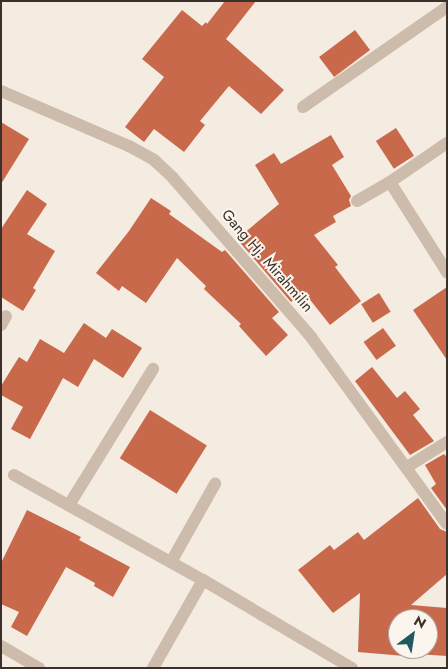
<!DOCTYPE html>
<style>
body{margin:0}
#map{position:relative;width:448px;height:669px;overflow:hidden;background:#f4ebe1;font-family:Jost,sans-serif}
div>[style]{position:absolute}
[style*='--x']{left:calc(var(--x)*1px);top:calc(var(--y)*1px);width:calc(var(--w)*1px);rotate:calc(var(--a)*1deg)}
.building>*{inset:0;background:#c8694b;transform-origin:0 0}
.street>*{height:12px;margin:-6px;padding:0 6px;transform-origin:6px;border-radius:6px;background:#cdbbac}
span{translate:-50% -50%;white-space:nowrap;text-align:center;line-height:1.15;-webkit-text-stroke:4px #fbf5ee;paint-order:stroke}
.street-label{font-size:15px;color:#3b302b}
.frame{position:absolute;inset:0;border:2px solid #3b302b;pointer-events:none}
.north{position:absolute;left:388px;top:609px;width:50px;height:50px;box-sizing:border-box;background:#fbf5ee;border:1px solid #aea6a0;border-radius:50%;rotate:31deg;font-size:14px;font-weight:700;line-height:20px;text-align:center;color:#3b302b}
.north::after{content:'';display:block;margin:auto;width:18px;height:22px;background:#1f5a5e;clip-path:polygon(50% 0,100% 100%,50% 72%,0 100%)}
</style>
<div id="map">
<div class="building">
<i style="clip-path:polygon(225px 1px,256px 1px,226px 39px,284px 90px,261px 114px,229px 86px,200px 121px,205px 125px,184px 152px,154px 129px,144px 142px,125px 127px,164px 77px,142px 59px,182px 10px,202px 26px,206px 22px,207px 24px)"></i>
<i style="left:355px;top:30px;width:25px;height:45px;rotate:53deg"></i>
<i style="clip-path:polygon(1px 122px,29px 139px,1px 184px)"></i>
<i style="left:396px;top:128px;width:33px;height:24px;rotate:57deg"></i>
<i style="clip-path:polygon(331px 135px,344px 157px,332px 165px,351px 196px,349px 200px,351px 206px,333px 216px,336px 222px,314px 235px,338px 265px,335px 267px,361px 301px,330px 325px,304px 292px,291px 302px,237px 239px,279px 204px,255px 165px,274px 153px,281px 164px)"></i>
<i style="clip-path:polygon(27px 190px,47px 204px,27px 234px,55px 251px,33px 288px,36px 290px,23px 311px,1px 297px,1px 229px)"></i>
<i style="clip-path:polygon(151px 198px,171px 211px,169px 214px,222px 252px,225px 250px,279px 312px,272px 318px,288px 335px,266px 356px,239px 326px,241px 324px,204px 289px,206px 286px,177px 258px,146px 303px,122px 286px,119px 291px,96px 273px,129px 231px)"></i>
<i style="clip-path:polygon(447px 287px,447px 360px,413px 310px)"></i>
<i style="left:379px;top:293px;width:22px;height:21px;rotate:58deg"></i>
<i style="clip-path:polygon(84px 323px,106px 338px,112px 329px,142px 348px,123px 378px,94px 359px,78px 387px,63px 378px,30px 439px,11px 429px,23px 407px,1px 395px,1px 386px,19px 357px,27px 362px,40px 339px,64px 353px)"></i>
<i style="left:383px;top:328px;width:22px;height:24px;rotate:54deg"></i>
<i style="clip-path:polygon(372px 367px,397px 398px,405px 391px,420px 409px,413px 415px,434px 441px,410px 455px,355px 381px)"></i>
<i style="left:150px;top:410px;width:67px;height:57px;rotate:32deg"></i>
<i style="clip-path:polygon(444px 454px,447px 457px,447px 510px,431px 488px,436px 484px,425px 465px)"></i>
<i style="clip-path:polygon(evenodd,418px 498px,440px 529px,447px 532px,447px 574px,411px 605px,447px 608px,447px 656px,416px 654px,416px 657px,358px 652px,360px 593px,333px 613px,298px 570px,330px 545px,334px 550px,358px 532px,364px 540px,418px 498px,398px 619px,428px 619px,428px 649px,398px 649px,398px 619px)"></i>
<i style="clip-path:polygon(27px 510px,81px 537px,79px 540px,130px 567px,113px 597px,94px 586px,95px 583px,66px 567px,27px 636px,11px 627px,19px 612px,1px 604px,1px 563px)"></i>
</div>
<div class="street">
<i style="--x:1;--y:91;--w:139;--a:23.3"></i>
<i style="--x:129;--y:146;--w:29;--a:29"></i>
<i style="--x:154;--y:160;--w:26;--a:43"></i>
<i style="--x:173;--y:178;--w:211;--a:49"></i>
<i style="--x:311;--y:337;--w:231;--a:54"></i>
<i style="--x:303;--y:107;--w:175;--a:-34.8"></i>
<i style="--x:390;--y:182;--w:107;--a:57.7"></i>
<i style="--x:357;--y:201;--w:38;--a:-30"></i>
<i style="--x:390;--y:182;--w:69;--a:-34.4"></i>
<i style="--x:1;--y:325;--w:10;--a:-61"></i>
<i style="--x:407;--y:467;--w:47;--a:-32"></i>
<i style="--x:14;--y:475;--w:216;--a:29.1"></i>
<i style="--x:203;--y:580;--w:173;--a:30.6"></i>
<i style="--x:69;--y:505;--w:160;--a:-58.3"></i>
<i style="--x:171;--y:562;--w:90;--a:-60.6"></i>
<i style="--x:1;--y:646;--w:44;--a:30.1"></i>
<i style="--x:153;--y:668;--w:101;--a:-60.4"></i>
</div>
<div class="street-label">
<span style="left:267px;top:261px;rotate:49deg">Gang Hj. Mirahmilin</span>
</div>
<div class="frame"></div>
<div class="north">N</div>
</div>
